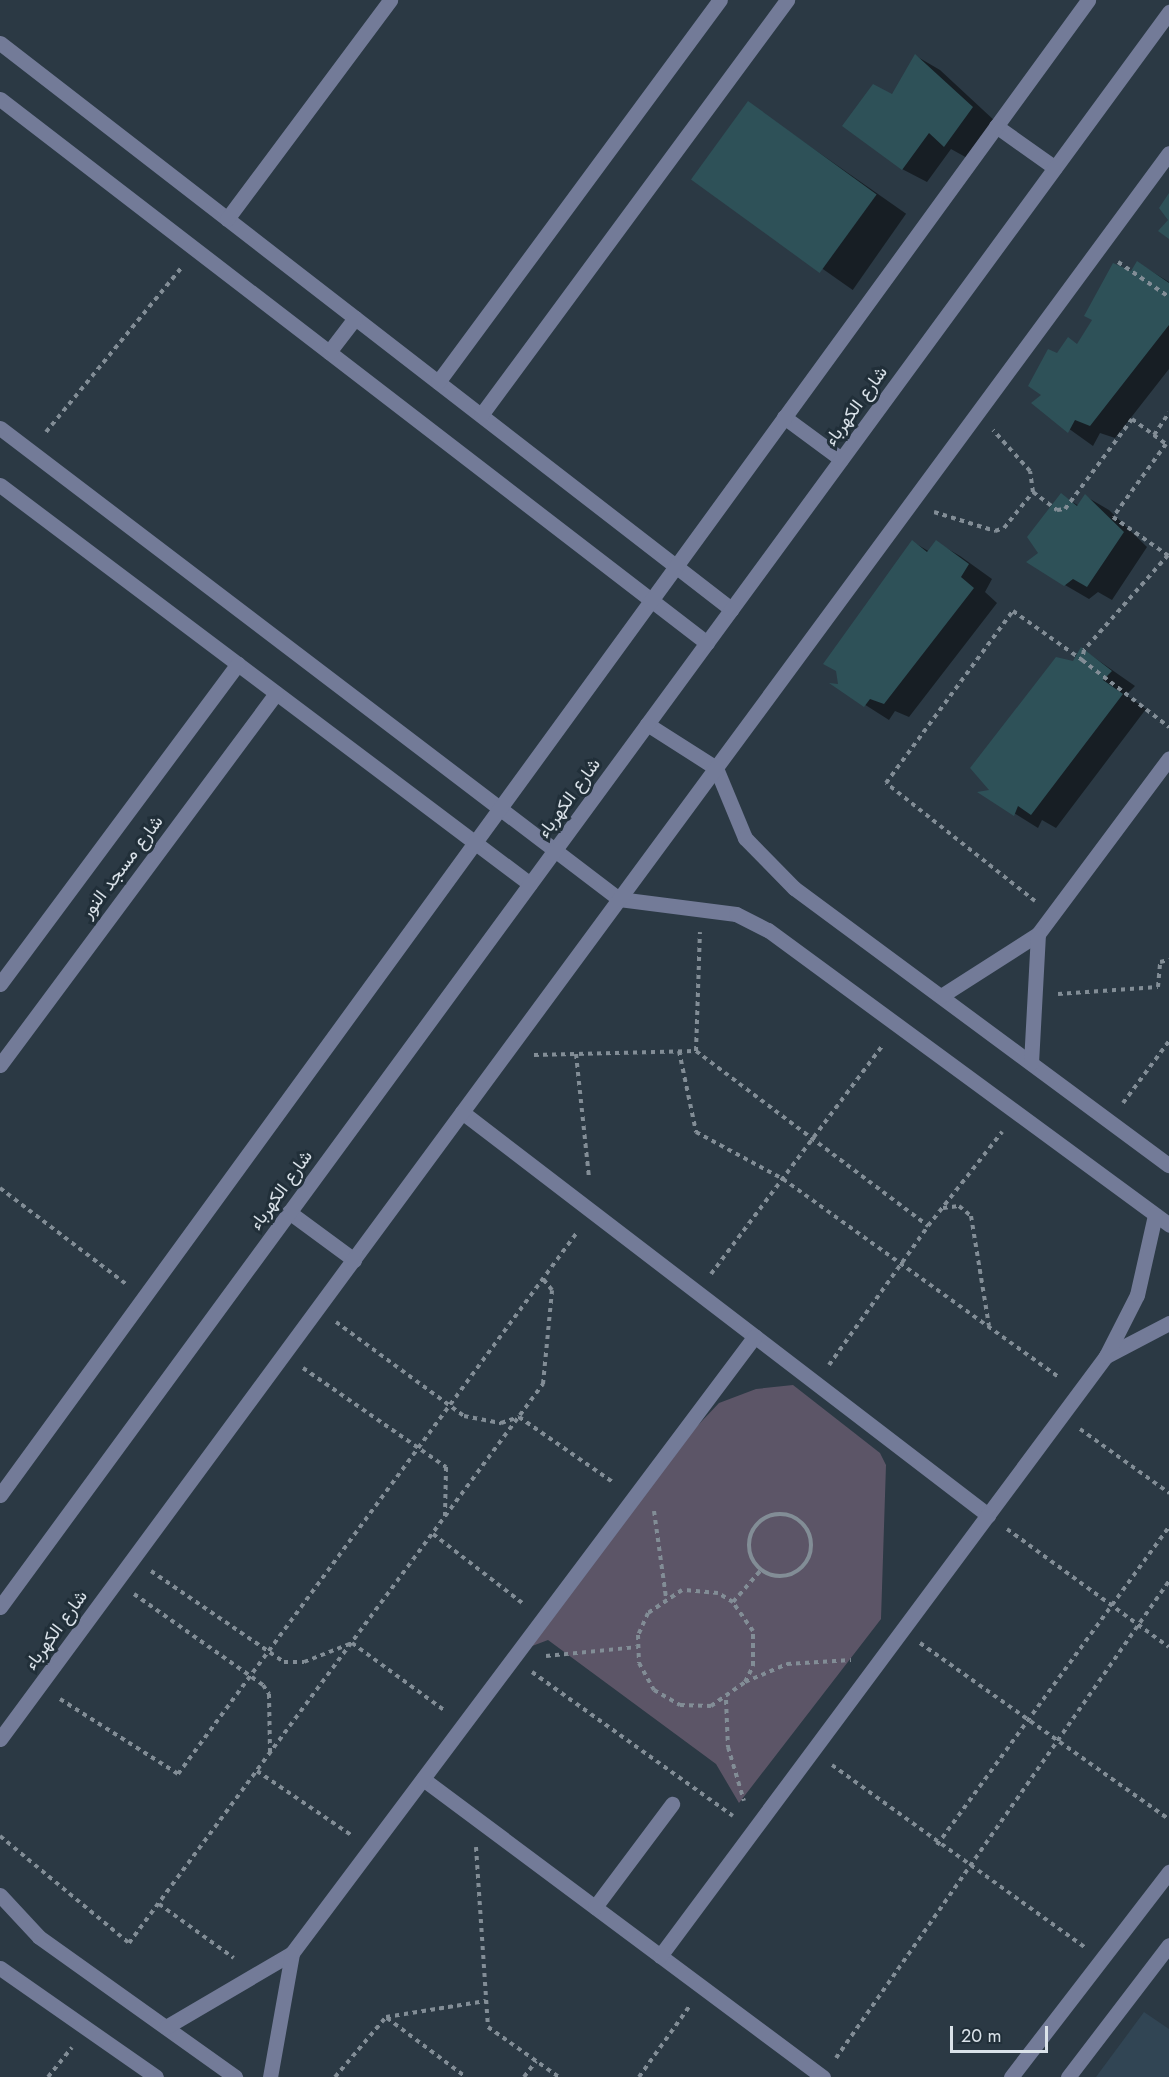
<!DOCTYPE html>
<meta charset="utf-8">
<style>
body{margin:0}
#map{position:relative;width:1169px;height:2077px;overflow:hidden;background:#2b3944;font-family:Jost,Vazirmatn,sans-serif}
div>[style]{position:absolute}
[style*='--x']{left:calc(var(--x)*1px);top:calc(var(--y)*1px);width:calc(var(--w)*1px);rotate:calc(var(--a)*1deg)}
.built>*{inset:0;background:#314554}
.green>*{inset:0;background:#5c5567}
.shadow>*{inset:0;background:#0007;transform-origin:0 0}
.building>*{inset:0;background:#2e5158;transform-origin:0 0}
.path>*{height:4px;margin-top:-2px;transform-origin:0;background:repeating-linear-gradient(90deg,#828d96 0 4.5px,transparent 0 9px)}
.path>.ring{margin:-2px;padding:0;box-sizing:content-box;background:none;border:4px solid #828d96;border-radius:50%}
.minor>*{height:15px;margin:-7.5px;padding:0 7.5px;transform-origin:7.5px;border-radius:7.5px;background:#737b98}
span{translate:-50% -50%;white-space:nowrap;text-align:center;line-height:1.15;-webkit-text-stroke:6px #212f39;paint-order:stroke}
.street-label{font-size:18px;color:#dae2e9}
.scale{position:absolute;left:950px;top:2026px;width:98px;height:27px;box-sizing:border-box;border:3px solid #dae2e9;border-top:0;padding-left:8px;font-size:18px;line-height:21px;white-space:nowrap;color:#dae2e9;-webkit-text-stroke:4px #212f39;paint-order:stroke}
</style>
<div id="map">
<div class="built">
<i style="clip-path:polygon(1144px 2012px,1169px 2029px,1169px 2077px,1096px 2077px)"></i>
</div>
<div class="green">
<i style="clip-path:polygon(793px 1385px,880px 1453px,886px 1465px,881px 1619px,739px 1803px,716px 1764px,548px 1640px,519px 1651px,649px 1477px,719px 1403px,756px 1389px)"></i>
</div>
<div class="shadow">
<i style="clip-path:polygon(916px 56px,940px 70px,996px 122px,969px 159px,951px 149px,927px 182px,902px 169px,893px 96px)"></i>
<i style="left:748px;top:103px;width:193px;height:93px;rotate:35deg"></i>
<i style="clip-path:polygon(1138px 263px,1169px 282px,1169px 369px,1115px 438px,1100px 433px,1093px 446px,1033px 403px,1044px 395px,1058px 354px,1079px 345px)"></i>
<i style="clip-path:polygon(1061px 495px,1079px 506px,1085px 496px,1109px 510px,1147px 547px,1112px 600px,1098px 592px,1089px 599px,1065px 585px,1040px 553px)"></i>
<i style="clip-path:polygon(913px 542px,930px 552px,936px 542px,960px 556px,992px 579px,985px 592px,997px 603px,909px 717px,895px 711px,889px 720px,834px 685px,840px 685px)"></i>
<i style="clip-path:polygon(1082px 649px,1135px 686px,1126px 695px,1146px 709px,1056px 828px,1042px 820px,1038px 828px,982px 793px,992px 792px)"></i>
</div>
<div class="building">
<i style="clip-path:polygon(915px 54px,973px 107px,944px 147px,929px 133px,902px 170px,842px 126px,873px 84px,892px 94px)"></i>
<i style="left:748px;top:101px;width:159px;height:97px;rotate:36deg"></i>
<i style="clip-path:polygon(1169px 193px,1169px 239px,1158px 231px,1168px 220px,1159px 208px)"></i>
<i style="clip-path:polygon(1137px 261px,1169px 283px,1169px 325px,1090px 426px,1075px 420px,1068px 433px,1031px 403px,1041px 395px,1028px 386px,1048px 349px,1057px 353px,1068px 337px,1077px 344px,1092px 320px,1084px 316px,1113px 263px,1131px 271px)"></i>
<i style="clip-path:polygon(1061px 493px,1077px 506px,1085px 494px,1124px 532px,1087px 587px,1073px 579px,1064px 586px,1026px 562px,1038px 553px,1027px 537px)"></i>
<i style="clip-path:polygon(912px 540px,927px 552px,936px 540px,969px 564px,961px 577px,974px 588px,884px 704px,870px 699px,864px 707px,829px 683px,838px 684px,836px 671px,823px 664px)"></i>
<i style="clip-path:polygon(1081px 647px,1112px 671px,1103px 680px,1123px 694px,1031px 815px,1018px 806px,1014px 816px,977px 792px,989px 790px,970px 768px,1056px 657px,1073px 661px)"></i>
</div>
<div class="path">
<i style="--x:1118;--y:262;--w:62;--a:34.5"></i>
<i style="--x:46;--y:432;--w:214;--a:-50.5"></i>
<i style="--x:1154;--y:435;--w:27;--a:-56"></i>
<i style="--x:1033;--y:492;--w:30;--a:37"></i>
<i style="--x:1057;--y:510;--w:8;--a:-7"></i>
<i style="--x:1065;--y:509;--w:112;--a:-53.3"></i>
<i style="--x:1132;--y:419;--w:42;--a:36.3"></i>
<i style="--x:1166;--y:444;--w:90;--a:126"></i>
<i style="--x:1113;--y:517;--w:68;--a:34.9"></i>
<i style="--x:934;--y:512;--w:64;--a:17.3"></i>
<i style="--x:995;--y:531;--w:9;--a:-18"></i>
<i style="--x:1004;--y:528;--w:46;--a:-51.1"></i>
<i style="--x:1033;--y:492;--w:21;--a:-98"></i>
<i style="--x:1030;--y:471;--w:55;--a:-132.1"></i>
<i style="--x:1168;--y:555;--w:127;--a:131.5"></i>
<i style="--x:1084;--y:650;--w:10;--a:101"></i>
<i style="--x:1082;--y:660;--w:110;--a:37.6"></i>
<i style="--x:1035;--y:901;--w:190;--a:-141.6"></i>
<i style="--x:886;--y:783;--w:214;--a:-53.6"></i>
<i style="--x:1013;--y:611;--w:85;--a:35.4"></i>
<i style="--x:1058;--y:994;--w:100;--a:-4"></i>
<i style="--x:1158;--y:987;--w:25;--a:-85"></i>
<i style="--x:1160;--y:962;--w:9;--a:-13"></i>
<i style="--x:679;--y:1051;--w:83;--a:78.1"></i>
<i style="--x:696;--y:1132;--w:99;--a:28.4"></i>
<i style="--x:783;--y:1179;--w:340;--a:35.7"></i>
<i style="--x:696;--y:1051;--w:119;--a:-88.1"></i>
<i style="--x:576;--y:1054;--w:124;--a:84"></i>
<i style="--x:534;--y:1055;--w:162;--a:-1.4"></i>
<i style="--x:696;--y:1051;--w:291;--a:37"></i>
<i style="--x:928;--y:1226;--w:120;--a:-51.8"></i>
<i style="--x:1123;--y:1103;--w:77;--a:-53.4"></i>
<i style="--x:0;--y:1188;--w:158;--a:37.3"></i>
<i style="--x:943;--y:1208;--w:16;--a:-7"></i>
<i style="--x:959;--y:1206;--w:16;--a:40"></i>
<i style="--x:971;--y:1216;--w:111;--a:80.7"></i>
<i style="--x:711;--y:1274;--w:286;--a:-53.1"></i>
<i style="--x:336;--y:1322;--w:159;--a:36.3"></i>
<i style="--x:464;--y:1416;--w:38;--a:11"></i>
<i style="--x:501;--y:1423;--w:19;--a:-18"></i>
<i style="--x:519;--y:1417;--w:116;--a:34.8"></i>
<i style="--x:829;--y:1365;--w:171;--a:-54.5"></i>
<i style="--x:303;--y:1368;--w:174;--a:34.7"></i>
<i style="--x:446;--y:1467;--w:49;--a:91.2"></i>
<i style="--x:1080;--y:1429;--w:110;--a:35.7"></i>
<i style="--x:654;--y:1511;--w:87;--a:82.1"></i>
<i class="ring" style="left:749px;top:1514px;width:58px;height:58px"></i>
<i style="--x:1007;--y:1529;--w:200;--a:36.1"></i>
<i style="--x:433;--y:1534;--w:116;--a:37.7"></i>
<i style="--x:151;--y:1571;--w:161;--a:34.4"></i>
<i style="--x:284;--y:1662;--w:20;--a:0"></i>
<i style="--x:304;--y:1662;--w:52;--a:-21.6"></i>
<i style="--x:352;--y:1643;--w:114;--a:36.1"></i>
<i style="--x:134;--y:1594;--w:158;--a:35.2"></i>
<i style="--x:263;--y:1685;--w:11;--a:56"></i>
<i style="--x:269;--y:1694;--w:60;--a:89"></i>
<i style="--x:733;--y:1602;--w:43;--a:-48.8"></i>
<i style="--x:920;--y:1643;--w:305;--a:35.3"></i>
<i style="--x:546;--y:1656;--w:91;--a:-5.6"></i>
<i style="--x:532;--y:1672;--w:247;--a:35.6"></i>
<i style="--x:745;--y:1682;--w:18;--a:-63"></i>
<i style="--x:753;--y:1666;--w:35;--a:-90"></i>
<i style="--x:753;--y:1631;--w:35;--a:-125"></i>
<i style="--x:733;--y:1602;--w:17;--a:-149"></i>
<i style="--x:718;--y:1593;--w:36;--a:-175"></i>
<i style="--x:682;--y:1590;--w:41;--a:145.9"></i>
<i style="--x:648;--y:1613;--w:24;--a:114"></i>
<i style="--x:638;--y:1635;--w:28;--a:88"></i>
<i style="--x:639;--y:1663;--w:31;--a:61"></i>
<i style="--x:654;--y:1690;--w:30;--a:30"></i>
<i style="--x:680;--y:1705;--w:31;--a:2"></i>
<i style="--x:711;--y:1706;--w:42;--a:-35.2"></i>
<i style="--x:745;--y:1682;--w:46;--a:-23.2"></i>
<i style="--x:787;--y:1664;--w:64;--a:-3.6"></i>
<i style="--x:60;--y:1699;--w:140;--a:32.4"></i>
<i style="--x:178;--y:1774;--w:674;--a:-53.62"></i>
<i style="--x:726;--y:1700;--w:47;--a:87.6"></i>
<i style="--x:728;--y:1747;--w:56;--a:73.5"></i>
<i style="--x:832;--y:1765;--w:311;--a:35.8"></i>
<i style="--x:257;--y:1771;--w:114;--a:34.2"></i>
<i style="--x:0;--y:1836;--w:168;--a:39.7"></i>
<i style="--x:129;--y:1943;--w:696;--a:-53.48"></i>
<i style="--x:543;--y:1384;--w:94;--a:-84.5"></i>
<i style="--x:552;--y:1290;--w:14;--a:-129"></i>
<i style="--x:937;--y:1845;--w:394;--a:-53.9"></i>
<i style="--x:476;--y:1847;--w:180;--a:86.2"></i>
<i style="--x:488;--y:2027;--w:87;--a:35.2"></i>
<i style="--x:159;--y:1904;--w:92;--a:35.8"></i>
<i style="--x:387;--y:2018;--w:99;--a:36.8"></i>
<i style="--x:836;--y:2058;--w:582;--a:-55.08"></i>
<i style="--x:48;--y:2077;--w:38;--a:-51"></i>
<i style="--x:335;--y:2077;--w:79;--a:-49.6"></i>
<i style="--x:386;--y:2017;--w:101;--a:-9.1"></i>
<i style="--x:524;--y:2077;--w:20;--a:-53"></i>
<i style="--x:639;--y:2077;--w:86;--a:-54.5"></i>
</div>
<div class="minor">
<i style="--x:0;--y:43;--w:925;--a:37.75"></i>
<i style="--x:0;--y:99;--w:892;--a:37.58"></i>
<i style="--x:996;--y:126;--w:72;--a:35.4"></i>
<i style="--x:227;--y:219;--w:273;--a:-53.3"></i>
<i style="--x:329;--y:352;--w:43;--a:-52.6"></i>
<i style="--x:438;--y:382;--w:475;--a:-53.6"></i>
<i style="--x:481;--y:415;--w:516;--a:-53.6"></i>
<i style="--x:784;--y:417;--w:71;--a:36.4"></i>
<i style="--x:0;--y:428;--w:778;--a:37.27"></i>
<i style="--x:619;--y:899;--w:118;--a:7.3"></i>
<i style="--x:736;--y:914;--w:36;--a:27"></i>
<i style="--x:768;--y:930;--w:498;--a:36.3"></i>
<i style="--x:0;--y:485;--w:663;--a:36.97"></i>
<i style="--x:647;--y:724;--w:82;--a:32.5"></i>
<i style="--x:716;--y:768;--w:76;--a:67.5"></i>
<i style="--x:745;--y:838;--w:70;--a:45.6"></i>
<i style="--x:794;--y:888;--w:466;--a:36.5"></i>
<i style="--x:0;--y:984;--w:399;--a:-53.4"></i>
<i style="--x:941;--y:996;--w:115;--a:-32.6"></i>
<i style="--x:1038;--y:934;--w:219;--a:-53.3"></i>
<i style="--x:1031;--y:1063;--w:129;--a:-86.9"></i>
<i style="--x:0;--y:1065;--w:463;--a:-53.4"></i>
<i style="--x:462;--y:1112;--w:663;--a:37.46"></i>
<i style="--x:289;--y:1212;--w:81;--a:36.4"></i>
<i style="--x:1106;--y:1356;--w:71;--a:-27.6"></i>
<i style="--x:0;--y:1495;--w:1849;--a:-53.95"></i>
<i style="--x:0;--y:1607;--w:1978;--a:-53.76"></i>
<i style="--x:0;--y:1739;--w:1970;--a:-53.61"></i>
<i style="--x:423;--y:1779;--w:499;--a:36.7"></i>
<i style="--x:0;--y:1895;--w:57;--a:47.1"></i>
<i style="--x:39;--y:1937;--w:241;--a:35.5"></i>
<i style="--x:595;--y:1907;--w:129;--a:-53.2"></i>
<i style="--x:660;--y:1956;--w:748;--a:-53.38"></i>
<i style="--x:1106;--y:1356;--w:68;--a:-63.1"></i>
<i style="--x:1137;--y:1295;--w:82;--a:-77.3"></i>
<i style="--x:0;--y:1968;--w:190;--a:34.9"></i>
<i style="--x:166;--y:2027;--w:146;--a:-30.4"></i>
<i style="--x:292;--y:1953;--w:771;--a:-53.12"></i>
<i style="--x:270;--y:2077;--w:126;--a:-79.9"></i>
<i style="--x:1011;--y:2077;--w:259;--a:-52.4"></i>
<i style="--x:1068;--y:2077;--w:166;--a:-52.6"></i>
</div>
<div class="street-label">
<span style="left:856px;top:406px;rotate:-54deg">شارع الكهرباء</span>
<span style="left:569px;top:798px;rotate:-54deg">شارع الكهرباء</span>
<span style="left:122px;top:867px;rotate:-53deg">شارع مسجد النور</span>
<span style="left:281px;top:1190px;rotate:-54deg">شارع الكهرباء</span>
<span style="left:56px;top:1630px;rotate:-54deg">شارع الكهرباء</span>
</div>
<div class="scale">20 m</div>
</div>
